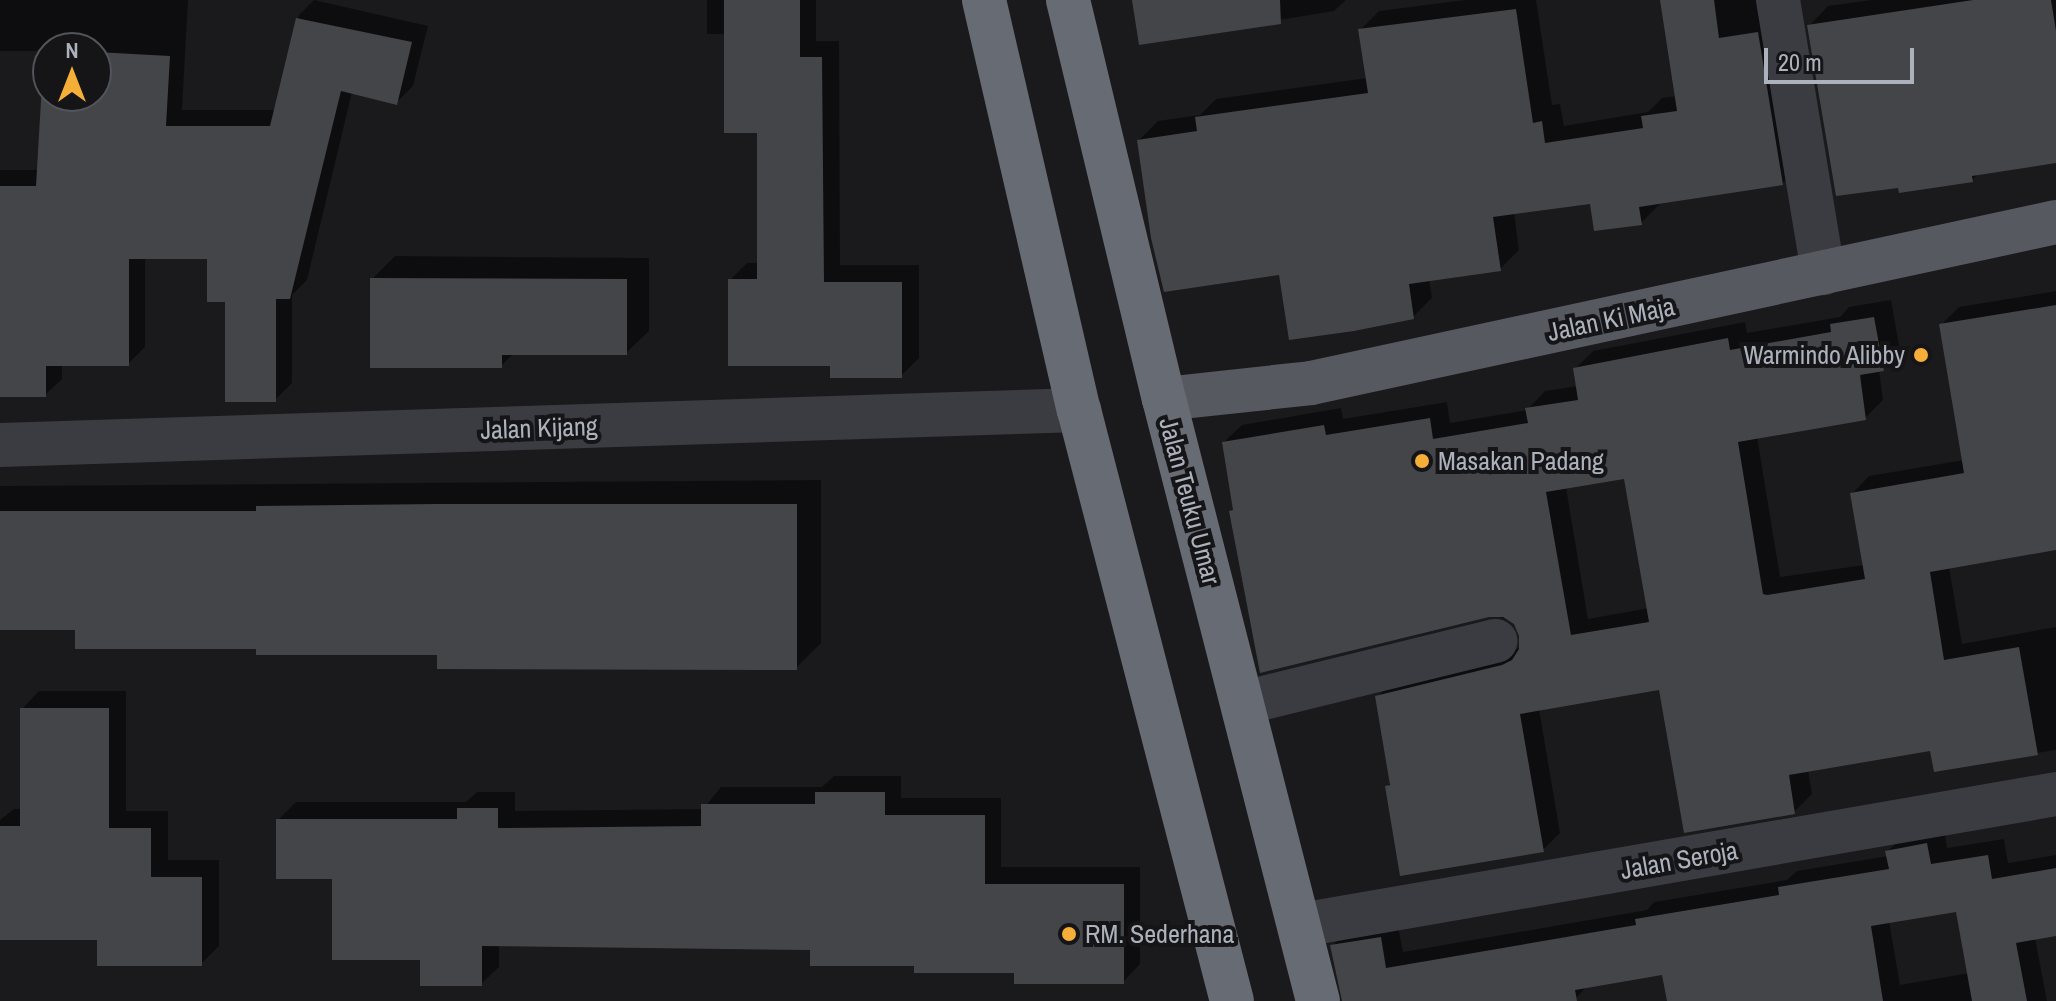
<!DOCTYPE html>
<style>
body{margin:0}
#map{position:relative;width:2056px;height:1001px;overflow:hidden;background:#1a1a1d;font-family:"Archivo Narrow",sans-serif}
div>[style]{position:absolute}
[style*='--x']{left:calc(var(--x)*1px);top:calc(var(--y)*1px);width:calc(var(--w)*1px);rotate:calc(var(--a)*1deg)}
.shadow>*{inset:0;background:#0007}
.building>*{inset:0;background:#444549}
.minor>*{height:44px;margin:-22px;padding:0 22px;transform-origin:22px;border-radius:22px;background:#3b3c42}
.major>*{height:44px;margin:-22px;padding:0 22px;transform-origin:22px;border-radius:22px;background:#575961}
.highway>*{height:44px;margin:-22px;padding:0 22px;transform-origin:22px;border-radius:22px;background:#676b73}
.dots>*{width:22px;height:22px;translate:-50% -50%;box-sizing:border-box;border:4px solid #151518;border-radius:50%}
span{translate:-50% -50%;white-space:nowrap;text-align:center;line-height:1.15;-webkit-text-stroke:8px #151518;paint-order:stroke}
.street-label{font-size:26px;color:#acb2bc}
.poi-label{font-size:26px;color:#acb2bc}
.right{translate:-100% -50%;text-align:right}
.left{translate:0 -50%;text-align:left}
.north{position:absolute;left:32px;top:32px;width:80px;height:80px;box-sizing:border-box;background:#151518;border:2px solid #51545a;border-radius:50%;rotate:0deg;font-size:22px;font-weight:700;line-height:32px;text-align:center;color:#acb2bc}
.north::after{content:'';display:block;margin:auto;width:28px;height:36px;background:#f5af39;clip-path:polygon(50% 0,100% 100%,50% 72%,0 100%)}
.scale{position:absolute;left:1764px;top:48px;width:150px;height:36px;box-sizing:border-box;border:4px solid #acb2bc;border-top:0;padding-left:10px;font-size:24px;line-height:28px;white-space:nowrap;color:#acb2bc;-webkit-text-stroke:6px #151518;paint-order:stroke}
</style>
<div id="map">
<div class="shadow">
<i style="clip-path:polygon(evenodd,0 0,188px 0,182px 110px,276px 110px,299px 15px,314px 0,428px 26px,413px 86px,396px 103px,352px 92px,307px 280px,292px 295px,292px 383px,275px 400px,209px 257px,145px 257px,145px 347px,128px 364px,62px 364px,62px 379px,45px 395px,0 395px,0 170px,39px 170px,46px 51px,0 51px,0 0,48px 48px,96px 48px,96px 96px,48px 96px,48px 48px)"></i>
<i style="clip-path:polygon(707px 0,816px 0,816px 41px,839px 41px,840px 265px,919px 265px,919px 358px,901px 376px,832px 364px,730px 280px,747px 263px,759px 263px,759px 131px,726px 34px,707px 34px)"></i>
<i style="clip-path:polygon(1137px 0,1346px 0,1334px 11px,1140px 43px)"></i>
<i style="clip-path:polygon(1465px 0,1536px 0,1552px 105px,1560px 104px,1564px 126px,1648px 112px,1662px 98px,1677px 96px,1662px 0,1764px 0,1801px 165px,1782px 184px,1660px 204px,1641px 223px,1591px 201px,1514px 213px,1519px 250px,1500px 269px,1429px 279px,1432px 298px,1413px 317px,1281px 273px,1139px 140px,1158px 121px,1200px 115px,1216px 99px,1367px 78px,1360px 30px,1379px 11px)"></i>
<i style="clip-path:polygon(1872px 0,2056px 0,2056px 161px,1980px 172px,1972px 180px,1810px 25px,1828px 6px)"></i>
<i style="clip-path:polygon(395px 256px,649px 258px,649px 331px,626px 353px,514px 353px,501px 366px,372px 279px)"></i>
<i style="clip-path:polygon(evenodd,2056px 291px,2056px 548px,1949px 567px,1962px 644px,2056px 627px,2056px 750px,1936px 769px,1932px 749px,1808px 770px,1812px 794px,1794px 812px,1661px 688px,1539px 709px,1560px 833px,1543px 850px,1387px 786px,1391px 782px,1377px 697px,1394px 679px,1521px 648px,1521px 634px,1515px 623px,1231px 511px,1235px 507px,1224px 442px,1242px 425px,1341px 408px,1343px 419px,1447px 402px,1450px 423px,1527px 410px,1545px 391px,1578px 386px,1575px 369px,1593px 351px,1745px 322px,1747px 333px,1840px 317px,1849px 307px,1891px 300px,1900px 351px,1879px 370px,1883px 400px,1865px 418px,1757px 436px,1780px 577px,1864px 565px,1852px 494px,1869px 476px,1964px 460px,1941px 325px,1959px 307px,2056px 291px,1626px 477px,1649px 608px,1588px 619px,1566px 487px,1626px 477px)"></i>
<i style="clip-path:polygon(821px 480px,821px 643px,796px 668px,258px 647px,77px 628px,0 628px,0 486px)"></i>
<i style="clip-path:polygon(39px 691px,126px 691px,126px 811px,168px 811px,168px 860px,219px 860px,219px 946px,201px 964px,99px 938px,0 938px,0 820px,14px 809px,22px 809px,22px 709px)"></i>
<i style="clip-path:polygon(834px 776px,901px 776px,901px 798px,1001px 798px,1001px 867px,1140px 867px,1140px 964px,1123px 982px,916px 964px,812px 948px,499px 944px,499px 967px,481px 984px,422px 958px,278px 820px,296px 802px,466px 802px,477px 792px,515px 792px,515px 811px,703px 809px,721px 787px,822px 787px)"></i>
<i style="clip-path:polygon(evenodd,1944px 827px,1947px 848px,2004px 839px,2008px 863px,2056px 855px,2056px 934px,2035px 938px,2047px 1001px,1669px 1001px,1664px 973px,1588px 985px,1576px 998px,1555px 1001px,1344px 1001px,1332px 946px,1349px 929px,1397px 921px,1403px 952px,1647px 910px,1654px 902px,1787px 880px,1797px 871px,1888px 856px,1888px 851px,1905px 834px,1944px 827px,1958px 910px,1969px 973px,1900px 985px,1889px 921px,1958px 910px)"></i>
</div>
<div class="building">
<i style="clip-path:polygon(724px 0,800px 0,800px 57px,822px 57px,824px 282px,902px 282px,902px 378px,830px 378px,830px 366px,728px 366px,728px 279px,757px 279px,757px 133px,724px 133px)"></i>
<i style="clip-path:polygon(1132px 0,1280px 0,1281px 24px,1139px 45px)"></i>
<i style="clip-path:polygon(1660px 0,1714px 0,1719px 38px,1758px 32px,1783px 185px,1639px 207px,1642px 225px,1594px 231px,1590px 204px,1493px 217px,1501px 271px,1409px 284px,1414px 319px,1354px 331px,1289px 340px,1279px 275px,1164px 292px,1151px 238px,1137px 140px,1197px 131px,1195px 117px,1368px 93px,1358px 29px,1516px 9px,1533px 123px,1542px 121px,1545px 143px,1643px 128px,1641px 116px,1677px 111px)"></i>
<i style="clip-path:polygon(1973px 0,2051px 0,2056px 31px,2056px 163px,1972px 176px,1973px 182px,1899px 193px,1898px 188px,1836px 196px,1807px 25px)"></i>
<i style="clip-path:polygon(296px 18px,412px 42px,397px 105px,341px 91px,290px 299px,276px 299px,276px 402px,225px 402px,225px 302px,207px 302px,207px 259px,129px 259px,129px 366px,46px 366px,46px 397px,0 397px,0 186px,36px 186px,44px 49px,48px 49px,48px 96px,96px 96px,96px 52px,170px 56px,166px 126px,270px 126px)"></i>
<i style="clip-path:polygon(370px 278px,627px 279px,627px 355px,502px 355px,502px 368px,370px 368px)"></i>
<i style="clip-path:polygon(evenodd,2056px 305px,2056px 550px,1930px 572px,1944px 660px,2019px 647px,2038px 755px,1934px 772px,1930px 751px,1789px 775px,1795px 814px,1684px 833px,1659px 690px,1520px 714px,1544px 852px,1400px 876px,1385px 786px,1390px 785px,1375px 696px,1502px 665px,1512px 660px,1519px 649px,1519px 636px,1514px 624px,1503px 617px,1489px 617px,1260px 673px,1229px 511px,1233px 510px,1222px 442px,1324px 425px,1326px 435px,1430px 418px,1433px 439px,1528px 423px,1525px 408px,1578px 400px,1573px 368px,1728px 338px,1730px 350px,1831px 332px,1830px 324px,1874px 317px,1884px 371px,1860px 375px,1866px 420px,1738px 442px,1763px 594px,1767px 595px,1865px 579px,1850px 493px,1964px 473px,1939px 324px,2056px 305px,1624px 479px,1649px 622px,1571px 635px,1546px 492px,1624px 479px)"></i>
<i style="clip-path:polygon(437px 504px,797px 504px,797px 670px,437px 669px,437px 655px,256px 655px,256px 649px,75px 649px,75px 630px,0 630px,0 511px,256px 511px,256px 506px)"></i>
<i style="clip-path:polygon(20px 708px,109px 708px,109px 828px,151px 828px,151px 877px,202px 877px,202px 966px,97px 966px,97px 940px,0 940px,0 826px,20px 826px)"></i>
<i style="clip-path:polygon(815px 792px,885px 792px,885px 815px,985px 815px,985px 884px,1124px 884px,1124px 984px,1014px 984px,1014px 973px,914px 973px,914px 966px,810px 966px,810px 950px,482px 946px,482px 986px,420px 986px,420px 960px,332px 960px,332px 879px,276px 879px,276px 819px,457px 819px,457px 808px,498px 808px,498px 828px,701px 826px,701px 804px,815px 804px)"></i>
<i style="clip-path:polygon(1927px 843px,1931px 864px,1988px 855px,1992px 879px,2056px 868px,2056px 936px,2016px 943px,2027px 1001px,1972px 1001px,1956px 912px,1871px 926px,1883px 1001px,1667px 1001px,1662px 975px,1575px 990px,1577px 1001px,1342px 1001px,1330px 945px,1381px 937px,1386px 968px,1636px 925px,1635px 919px,1779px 895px,1778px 887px,1889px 869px,1885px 851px)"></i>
</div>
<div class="minor">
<i style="--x:1778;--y:0;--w:277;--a:80.6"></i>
<i style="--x:0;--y:445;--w:1080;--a:-1.86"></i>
<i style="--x:1243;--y:703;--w:260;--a:-13.8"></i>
<i style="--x:1301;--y:925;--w:766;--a:-9.84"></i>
</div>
<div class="major">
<i style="--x:1164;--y:399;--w:148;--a:-6.2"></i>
<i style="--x:1311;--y:383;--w:762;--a:-12.19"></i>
</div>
<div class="highway">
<i style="--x:984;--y:0;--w:421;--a:77"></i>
<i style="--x:1079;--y:410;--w:610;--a:75.49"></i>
<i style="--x:1068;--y:0;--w:410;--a:76.5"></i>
<i style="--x:1164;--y:399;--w:621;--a:75.65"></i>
</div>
<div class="dots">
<i style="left:1921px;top:355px;background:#f5af39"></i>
<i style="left:1422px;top:461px;background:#f5af39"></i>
<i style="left:1069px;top:934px;background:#f5af39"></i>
</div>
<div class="street-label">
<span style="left:1611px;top:319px;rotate:-12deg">Jalan Ki Maja</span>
<span style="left:539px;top:428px;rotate:-2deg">Jalan Kijang</span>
<span style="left:1190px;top:501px;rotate:75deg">Jalan Teuku Umar</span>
<span style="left:1679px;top:860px;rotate:-10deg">Jalan Seroja</span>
</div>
<div class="poi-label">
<span class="right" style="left:1905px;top:355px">Warmindo Alibby</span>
<span class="left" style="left:1438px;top:461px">Masakan Padang</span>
<span class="left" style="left:1085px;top:934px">RM. Sederhana</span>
</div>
<div class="north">N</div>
<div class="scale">20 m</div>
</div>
